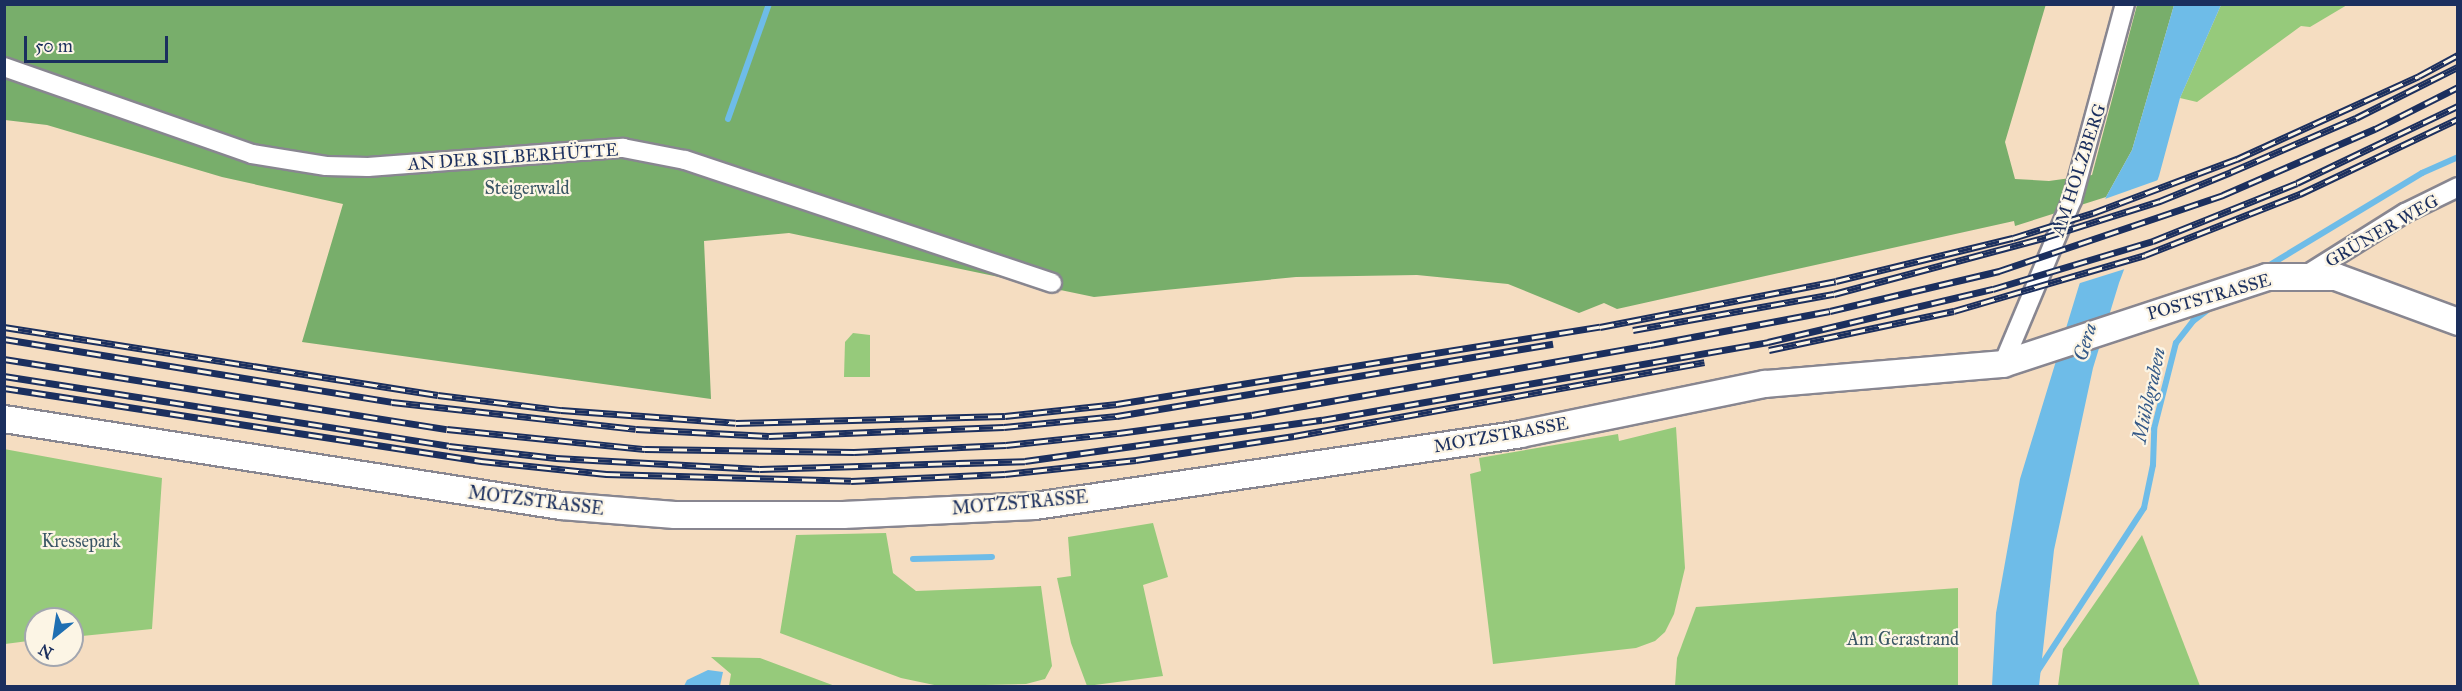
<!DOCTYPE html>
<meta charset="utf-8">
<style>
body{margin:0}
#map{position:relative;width:2462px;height:691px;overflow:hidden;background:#f5ddc1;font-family:"IM FELL Great Primer",serif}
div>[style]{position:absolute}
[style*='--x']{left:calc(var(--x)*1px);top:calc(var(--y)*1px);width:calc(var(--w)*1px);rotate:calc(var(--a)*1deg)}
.green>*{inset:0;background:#96ca7b}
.forest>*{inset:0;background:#78ae6b}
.water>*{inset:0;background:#6ebce8}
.pier>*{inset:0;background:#f5ddc1}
.stream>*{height:6px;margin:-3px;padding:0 3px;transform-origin:3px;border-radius:3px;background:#6ebce8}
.roads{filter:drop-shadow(2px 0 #888690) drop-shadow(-2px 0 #888690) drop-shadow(0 2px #888690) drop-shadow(0 -2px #888690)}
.street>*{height:18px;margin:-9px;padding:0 9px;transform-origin:9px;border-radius:9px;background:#fff}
.secondary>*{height:26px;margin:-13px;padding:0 13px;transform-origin:13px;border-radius:13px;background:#fff}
.rail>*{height:7px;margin-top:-3.5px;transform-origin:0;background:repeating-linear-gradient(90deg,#fcf5e5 0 14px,#1b2f5e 0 28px);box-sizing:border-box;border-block:2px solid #1b2f5e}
span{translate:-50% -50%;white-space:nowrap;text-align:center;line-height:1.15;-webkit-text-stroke:4.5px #fcf5e5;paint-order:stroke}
.street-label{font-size:18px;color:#1b2f5e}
.park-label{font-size:18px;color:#3a5665}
.water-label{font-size:20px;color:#345987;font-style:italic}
.frame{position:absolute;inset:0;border:6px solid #1b2f5e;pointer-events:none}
.north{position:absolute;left:24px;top:607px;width:60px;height:60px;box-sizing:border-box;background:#fcf5e5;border:2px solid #a2a6af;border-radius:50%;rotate:210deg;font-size:16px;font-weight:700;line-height:24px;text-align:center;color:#1b2f5e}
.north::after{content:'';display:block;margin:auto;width:21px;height:27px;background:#1f6fb2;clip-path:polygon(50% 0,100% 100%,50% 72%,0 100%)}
.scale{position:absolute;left:24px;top:36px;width:144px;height:27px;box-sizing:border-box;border:3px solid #1b2f5e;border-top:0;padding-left:8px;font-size:18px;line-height:21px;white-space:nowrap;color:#1b2f5e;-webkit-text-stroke:4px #fcf5e5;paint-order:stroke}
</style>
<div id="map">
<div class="green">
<i style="clip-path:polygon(2221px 5px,2347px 5px,2310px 27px,2301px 26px,2197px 102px,2180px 98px)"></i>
<i style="clip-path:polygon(853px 333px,870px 335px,870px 377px,844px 377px,845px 342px)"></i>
<i style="clip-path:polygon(1676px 427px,1685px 568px,1674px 614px,1665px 632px,1655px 641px,1636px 648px,1493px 664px,1470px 474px,1481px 471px,1479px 458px,1618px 434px,1619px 441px)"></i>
<i style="clip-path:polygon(4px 449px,162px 478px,152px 629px,72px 637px,72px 619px,36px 619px,36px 640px,5px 644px)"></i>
<i style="clip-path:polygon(1153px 523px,1168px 577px,1143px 585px,1163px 676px,1087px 686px,1071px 643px,1057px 578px,1071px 576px,1068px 537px)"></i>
<i style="clip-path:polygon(886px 533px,893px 573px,916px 591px,1041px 586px,1052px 666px,1045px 679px,1026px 684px,939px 686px,901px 678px,780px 633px,796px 535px)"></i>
<i style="clip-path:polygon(2142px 535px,2200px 686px,2058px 686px,2063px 649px)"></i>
<i style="clip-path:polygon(1958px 588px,1958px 686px,1675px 686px,1677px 658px,1696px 607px)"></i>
<i style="clip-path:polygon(711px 657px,760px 658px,835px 686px,729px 686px,731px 674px)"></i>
</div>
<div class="forest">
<i style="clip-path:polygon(2046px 4px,2005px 142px,2015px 179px,2049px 181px,2092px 175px,2137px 5px,2174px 5px,2132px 150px,2106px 197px,2015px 226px,2014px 221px,1617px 309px,1604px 303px,1579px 313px,1508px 284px,1417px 275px,1296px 277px,1094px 297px,789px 233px,704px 241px,711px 399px,302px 342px,343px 204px,222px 177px,47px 125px,5px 120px,5px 5px)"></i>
</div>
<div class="water">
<i style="clip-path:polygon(2174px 5px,2221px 5px,2180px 98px,2159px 176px,2119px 283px,2093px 368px,2054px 550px,2039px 686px,1992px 686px,1996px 613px,2020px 479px,2106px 197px,2132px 150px)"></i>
<i style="clip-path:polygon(708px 670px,723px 672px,720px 686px,684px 686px,687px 680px)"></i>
</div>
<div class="pier">
<i style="clip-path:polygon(2161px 179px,2128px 268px,2077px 284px,2102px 200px)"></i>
</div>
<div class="stream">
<i style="--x:728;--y:119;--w:122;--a:-70.4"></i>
<i style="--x:2263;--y:269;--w:186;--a:-31.1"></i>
<i style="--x:2422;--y:173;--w:39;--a:-24"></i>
<i style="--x:913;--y:559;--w:79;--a:-1.5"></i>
<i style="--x:2037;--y:672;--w:196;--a:-56.9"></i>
<i style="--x:2144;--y:508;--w:44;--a:-78.2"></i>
<i style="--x:2153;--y:465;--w:36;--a:-88"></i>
<i style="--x:2154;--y:429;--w:89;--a:-75.7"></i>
<i style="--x:2176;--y:343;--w:28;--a:-52"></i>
<i style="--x:2193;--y:321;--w:26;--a:-37"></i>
</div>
<div class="roads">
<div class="street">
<i style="--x:4;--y:67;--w:263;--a:19.3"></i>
<i style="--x:252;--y:154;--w:75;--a:9.2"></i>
<i style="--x:326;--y:166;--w:42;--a:1.4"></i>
<i style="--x:368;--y:167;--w:256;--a:-4.3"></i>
<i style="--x:623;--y:148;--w:63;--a:11"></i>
<i style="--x:685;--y:160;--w:387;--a:18.5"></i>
<i style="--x:2306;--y:275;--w:117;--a:-32.1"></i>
<i style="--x:2405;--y:213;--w:59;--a:-26.1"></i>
<i style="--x:2003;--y:364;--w:178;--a:-67.2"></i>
<i style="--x:2072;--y:200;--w:203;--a:-74.9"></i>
</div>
<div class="secondary">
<i style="--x:4;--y:419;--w:564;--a:8.88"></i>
<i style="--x:561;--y:506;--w:114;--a:4.5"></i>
<i style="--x:675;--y:515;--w:168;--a:0"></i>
<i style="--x:843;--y:515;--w:192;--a:-2.7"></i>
<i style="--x:1035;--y:506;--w:491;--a:-8.4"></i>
<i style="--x:1521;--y:434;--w:249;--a:-11.6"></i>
<i style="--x:1765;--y:384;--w:239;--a:-4.8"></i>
<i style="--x:2003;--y:364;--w:278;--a:-18.2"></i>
<i style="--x:2267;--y:277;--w:69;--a:0"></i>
<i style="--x:2336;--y:277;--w:130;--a:20.2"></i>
</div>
</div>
<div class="rail">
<i style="--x:4;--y:327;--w:439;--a:8.9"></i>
<i style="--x:438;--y:395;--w:124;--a:7"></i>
<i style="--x:561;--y:410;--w:175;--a:4.2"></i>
<i style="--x:736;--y:423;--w:269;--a:-1.5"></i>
<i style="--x:1005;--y:416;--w:113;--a:-6.1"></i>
<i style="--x:1117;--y:404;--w:489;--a:-9.1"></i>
<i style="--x:1600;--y:327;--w:240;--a:-11"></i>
<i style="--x:1836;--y:281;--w:182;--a:-13.7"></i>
<i style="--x:2013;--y:238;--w:84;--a:-17.4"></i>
<i style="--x:2093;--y:213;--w:154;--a:-20.6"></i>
<i style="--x:2237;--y:159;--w:200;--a:-24.5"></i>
<i style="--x:2419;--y:76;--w:44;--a:-28.3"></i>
<i style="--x:1633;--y:330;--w:204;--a:-10.2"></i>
<i style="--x:1834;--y:294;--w:220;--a:-15"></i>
<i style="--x:2046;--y:237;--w:120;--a:-17.5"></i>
<i style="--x:2160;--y:201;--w:77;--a:-22.2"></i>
<i style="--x:2231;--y:172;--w:136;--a:-23.4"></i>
<i style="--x:2356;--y:118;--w:114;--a:-26.6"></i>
<i style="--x:4;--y:339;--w:393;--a:9.2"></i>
<i style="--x:392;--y:402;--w:245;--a:6.3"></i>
<i style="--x:636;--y:429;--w:133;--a:3"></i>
<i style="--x:769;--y:436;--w:235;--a:-2.2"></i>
<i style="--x:1004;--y:427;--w:114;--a:-5.6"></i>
<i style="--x:1117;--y:416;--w:442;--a:-9.4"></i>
<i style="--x:1769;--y:350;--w:189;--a:-11.9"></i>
<i style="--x:1954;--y:311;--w:199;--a:-16.3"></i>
<i style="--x:2145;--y:255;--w:167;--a:-21.5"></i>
<i style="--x:2300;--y:194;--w:175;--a:-25.4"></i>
<i style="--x:4;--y:359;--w:448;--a:9"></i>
<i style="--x:447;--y:429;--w:199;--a:5.8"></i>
<i style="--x:645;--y:449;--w:209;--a:0.8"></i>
<i style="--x:854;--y:452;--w:152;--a:-2.6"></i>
<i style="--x:1006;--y:445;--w:114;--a:-6.1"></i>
<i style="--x:1119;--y:433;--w:134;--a:-7.7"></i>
<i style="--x:1252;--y:415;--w:404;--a:-10"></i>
<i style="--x:1650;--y:345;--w:183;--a:-10.7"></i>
<i style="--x:1830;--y:311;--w:174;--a:-13.3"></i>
<i style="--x:1999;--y:271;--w:237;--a:-18.7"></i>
<i style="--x:2223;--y:195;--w:166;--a:-23.5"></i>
<i style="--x:2375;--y:129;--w:93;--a:-26.8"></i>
<i style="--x:4;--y:376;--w:450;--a:8.9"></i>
<i style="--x:449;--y:446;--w:108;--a:6.4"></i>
<i style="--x:556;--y:458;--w:204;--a:3.1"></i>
<i style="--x:760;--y:469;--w:265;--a:-1.7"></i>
<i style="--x:1025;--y:461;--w:300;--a:-7.9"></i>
<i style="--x:1322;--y:420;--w:453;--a:-9.9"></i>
<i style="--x:1768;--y:342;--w:231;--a:-13.3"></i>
<i style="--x:1993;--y:289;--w:167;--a:-16.7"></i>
<i style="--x:2153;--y:241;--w:155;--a:-21.9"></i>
<i style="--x:2297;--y:183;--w:178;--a:-25.6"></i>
<i style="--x:4;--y:388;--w:483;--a:8.7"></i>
<i style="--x:481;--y:461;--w:126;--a:5.9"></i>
<i style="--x:606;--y:474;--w:245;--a:1.6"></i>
<i style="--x:851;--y:481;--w:154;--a:-2.6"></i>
<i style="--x:1005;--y:474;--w:132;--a:-6.1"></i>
<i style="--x:1136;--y:460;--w:160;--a:-8.6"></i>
<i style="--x:1294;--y:436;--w:417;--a:-10.2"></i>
</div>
<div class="street-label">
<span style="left:513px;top:157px;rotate:-4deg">AN DER SILBERHÜTTE</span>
<span style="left:2079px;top:170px;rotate:-72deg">AM HOLZBERG</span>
<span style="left:2382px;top:231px;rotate:-30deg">GRÜNER WEG</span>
<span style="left:2209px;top:297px;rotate:-16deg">POSTSTRASSE</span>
<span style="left:1501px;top:435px;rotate:-10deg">MOTZSTRASSE</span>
<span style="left:536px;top:501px;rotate:7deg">MOTZSTRASSE</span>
<span style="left:1020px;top:503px;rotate:-5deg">MOTZSTRASSE</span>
</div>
<div class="park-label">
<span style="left:527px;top:188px">Steigerwald</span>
<span style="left:81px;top:541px">Kressepark</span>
<span style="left:1903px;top:639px">Am Gerastrand</span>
</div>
<div class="water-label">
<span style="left:2085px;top:342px;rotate:-74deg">Gera</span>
<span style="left:2149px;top:395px;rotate:-78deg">Mühlgraben</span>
</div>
<div class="frame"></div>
<div class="north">N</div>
<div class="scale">50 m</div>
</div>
